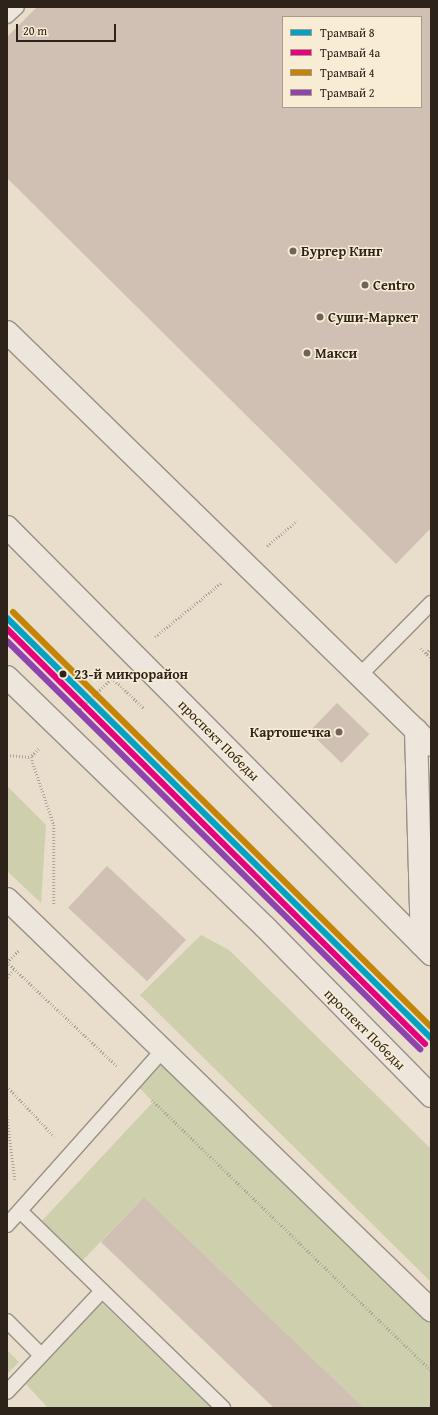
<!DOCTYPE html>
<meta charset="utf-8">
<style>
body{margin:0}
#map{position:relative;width:438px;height:1415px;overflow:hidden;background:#e8decb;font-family:"Gentium Book Plus",serif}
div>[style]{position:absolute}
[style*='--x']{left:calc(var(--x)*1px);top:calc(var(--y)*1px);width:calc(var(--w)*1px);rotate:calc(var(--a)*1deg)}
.green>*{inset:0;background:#cecfad}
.building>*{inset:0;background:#d0bfb3;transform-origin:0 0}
.path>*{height:2.5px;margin-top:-1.25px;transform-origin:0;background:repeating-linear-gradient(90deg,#a9a49c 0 1px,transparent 0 3px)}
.roads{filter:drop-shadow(1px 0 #989186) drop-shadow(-1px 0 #989186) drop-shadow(0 1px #989186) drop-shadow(0 -1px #989186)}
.lane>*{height:14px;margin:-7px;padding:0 7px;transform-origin:7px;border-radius:7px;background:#ece6dd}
.street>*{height:22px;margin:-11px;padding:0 11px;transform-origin:11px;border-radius:11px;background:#ece6dd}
.secondary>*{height:22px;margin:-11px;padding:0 11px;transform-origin:11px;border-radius:11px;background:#ece6dd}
.tram-1>*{height:6px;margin:-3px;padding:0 3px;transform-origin:3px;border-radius:3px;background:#02a2c5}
.tram-2>*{height:6px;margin:-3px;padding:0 3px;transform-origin:3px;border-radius:3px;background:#e5007d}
.tram-3>*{height:6px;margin:-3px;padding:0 3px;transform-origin:3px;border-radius:3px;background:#c48507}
.tram-4>*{height:6px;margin:-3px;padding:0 3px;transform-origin:3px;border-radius:3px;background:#8e44ad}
.dots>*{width:11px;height:11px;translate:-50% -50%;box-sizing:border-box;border:2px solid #f8ecd5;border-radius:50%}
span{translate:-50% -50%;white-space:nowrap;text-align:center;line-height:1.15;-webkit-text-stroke:3px #f8ecd5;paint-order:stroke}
.poi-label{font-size:14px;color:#2d231b;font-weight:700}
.left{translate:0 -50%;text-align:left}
.right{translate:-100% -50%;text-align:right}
.stop-label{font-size:14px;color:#2d231b;font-weight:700}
.street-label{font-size:14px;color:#2d231b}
.frame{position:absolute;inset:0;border:8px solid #2d231b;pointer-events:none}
.legend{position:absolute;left:282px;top:16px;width:140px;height:92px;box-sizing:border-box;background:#f8ecd5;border:1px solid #a79c8b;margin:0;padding:5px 7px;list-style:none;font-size:12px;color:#2d231b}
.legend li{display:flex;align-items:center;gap:8px;height:20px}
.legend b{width:20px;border:1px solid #a79c8b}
.scale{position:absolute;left:16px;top:24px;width:100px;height:18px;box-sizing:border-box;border:2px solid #2d231b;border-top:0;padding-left:5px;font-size:12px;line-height:14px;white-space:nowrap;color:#2d231b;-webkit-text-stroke:3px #f8ecd5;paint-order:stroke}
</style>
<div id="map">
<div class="green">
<i style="clip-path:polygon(7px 786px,46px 825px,41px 903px,7px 871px)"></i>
<i style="clip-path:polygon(201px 935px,229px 950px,431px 1149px,431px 1282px,140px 995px)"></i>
<i style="clip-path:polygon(164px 1049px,431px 1310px,431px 1408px,364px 1408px,144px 1197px,81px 1262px,40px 1223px,153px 1102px,134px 1082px)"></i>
<i style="clip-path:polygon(101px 1302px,212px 1408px,48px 1408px,24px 1382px)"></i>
<i style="clip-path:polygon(7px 1350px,19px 1362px,7px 1374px)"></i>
</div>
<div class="building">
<i style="clip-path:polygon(evenodd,37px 7px,431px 7px,431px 528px,396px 564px,7px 178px,7px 37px,37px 7px,283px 17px,421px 17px,421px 107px,283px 107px,283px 17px)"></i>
<i style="left:337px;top:703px;width:45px;height:40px;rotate:44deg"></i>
<i style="left:107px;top:866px;width:108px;height:57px;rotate:43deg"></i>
<i style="clip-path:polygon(144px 1197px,364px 1408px,274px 1408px,101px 1242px)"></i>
</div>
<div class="path">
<i style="--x:267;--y:546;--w:39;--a:-40"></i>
<i style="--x:7;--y:630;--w:107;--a:44.2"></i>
<i style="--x:155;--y:637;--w:87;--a:-39.4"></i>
<i style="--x:421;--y:648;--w:14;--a:45"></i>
<i style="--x:426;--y:653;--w:7;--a:-45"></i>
<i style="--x:112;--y:678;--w:44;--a:43.2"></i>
<i style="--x:80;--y:709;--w:47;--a:-44.1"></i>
<i style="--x:39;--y:749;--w:11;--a:135"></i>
<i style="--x:31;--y:757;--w:72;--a:71.3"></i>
<i style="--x:54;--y:825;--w:79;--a:90"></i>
<i style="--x:7;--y:755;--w:24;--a:5"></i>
<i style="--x:7;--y:962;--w:151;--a:43.4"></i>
<i style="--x:7;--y:962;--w:16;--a:-45"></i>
<i style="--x:7;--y:977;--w:11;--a:-49"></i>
<i style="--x:7;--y:1086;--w:69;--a:46.8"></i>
<i style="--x:152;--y:1100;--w:388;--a:44.1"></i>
<i style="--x:7;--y:1116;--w:64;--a:82.8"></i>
</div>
<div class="roads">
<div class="lane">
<i style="--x:7;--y:16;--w:13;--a:-42"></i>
<i style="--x:360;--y:675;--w:101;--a:-45.4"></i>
<i style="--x:20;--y:1211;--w:283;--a:44.1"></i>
<i style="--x:7;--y:1225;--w:236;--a:-48.3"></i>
<i style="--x:7;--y:1321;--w:48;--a:45"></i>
<i style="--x:7;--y:1392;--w:139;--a:-46.8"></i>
</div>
<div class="street">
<i style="--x:7;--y:332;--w:592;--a:44.25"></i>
<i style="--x:416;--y:730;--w:215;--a:88.4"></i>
<i style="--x:7;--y:899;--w:591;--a:44.11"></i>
</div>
<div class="secondary">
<i style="--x:7;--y:527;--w:602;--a:45.2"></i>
<i style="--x:7;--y:677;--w:359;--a:44.1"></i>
<i style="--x:265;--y:927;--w:237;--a:45.5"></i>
</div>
</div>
<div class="tram-1">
<i style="--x:7;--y:618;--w:597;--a:44.73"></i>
</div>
<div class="tram-2">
<i style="--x:7;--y:629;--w:589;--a:44.79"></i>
</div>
<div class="tram-3">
<i style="--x:13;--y:612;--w:589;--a:44.79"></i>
</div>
<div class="tram-4">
<i style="--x:7;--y:641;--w:581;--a:44.65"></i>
</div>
<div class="dots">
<i style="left:293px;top:251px;background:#6e6459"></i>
<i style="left:365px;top:285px;background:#6e6459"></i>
<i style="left:320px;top:317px;background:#6e6459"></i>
<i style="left:307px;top:353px;background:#6e6459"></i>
<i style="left:63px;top:674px;background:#2d231b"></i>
<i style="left:339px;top:732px;background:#6e6459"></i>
</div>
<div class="poi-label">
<span class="left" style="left:301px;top:251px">Бургер Кинг</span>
<span class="left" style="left:373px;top:285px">Centro</span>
<span class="left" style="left:328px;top:317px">Суши-Маркет</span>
<span class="left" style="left:315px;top:353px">Макси</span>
<span class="right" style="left:331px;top:732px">Картошечка</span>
</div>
<div class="stop-label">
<span class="left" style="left:74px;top:674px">23-й микрорайон</span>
</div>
<div class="street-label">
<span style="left:219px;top:740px;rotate:45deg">проспект Победы</span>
<span style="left:365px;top:1029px;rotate:45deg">проспект Победы</span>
</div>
<div class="frame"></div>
<ul class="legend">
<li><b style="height:5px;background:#02a2c5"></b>Трамвай 8</li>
<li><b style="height:5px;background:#e5007d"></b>Трамвай 4а</li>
<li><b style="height:5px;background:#c48507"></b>Трамвай 4</li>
<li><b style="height:5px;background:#8e44ad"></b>Трамвай 2</li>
</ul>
<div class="scale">20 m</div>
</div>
